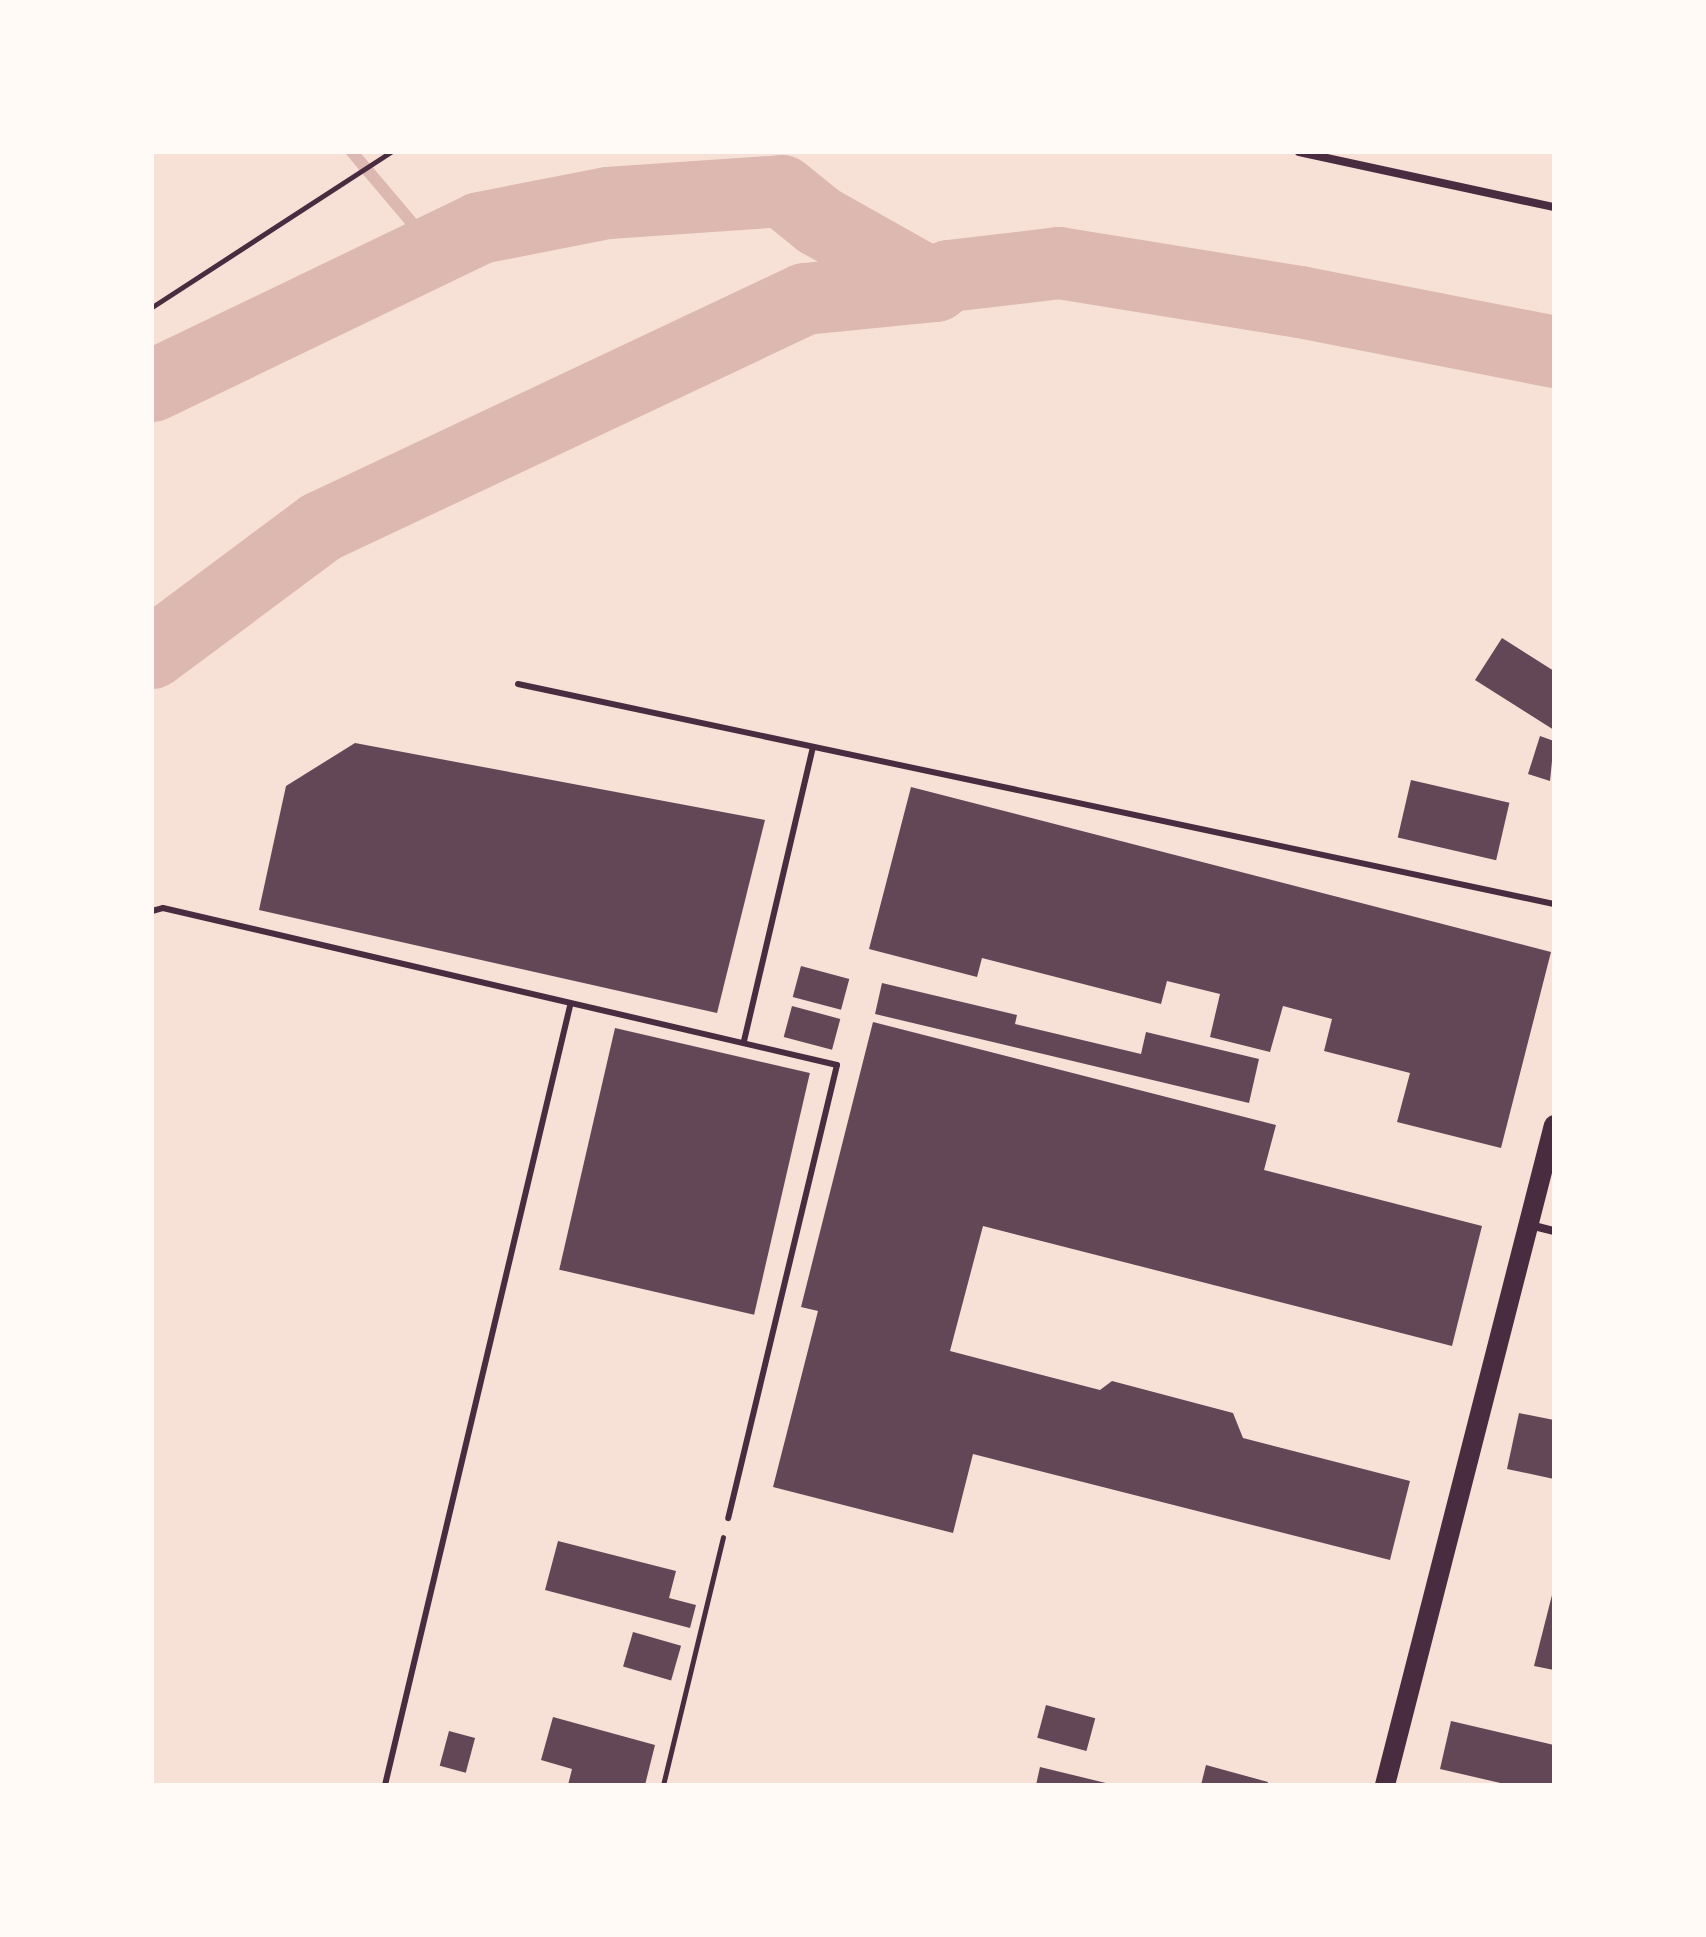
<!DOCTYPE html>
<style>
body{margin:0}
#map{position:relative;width:1706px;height:1937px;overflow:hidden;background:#f7e1d7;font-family:Montserrat,sans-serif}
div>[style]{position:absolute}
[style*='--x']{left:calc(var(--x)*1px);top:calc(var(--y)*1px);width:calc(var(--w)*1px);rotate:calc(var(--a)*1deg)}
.stream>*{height:12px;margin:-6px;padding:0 6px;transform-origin:6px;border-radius:6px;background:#dcb8b0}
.river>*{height:72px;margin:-36px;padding:0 36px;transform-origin:36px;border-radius:36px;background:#dcb8b0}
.building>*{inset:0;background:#644757;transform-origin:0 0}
.path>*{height:5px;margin:-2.5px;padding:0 2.5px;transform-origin:2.5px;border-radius:2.5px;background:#4a2c40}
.service>*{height:6px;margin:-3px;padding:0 3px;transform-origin:3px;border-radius:3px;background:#4a2c40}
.minor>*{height:8px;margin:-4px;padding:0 4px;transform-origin:4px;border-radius:4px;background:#4a2c40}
.primary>*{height:20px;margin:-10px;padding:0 10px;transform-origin:10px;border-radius:10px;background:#4a2c40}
span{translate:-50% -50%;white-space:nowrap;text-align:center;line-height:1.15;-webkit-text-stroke:6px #fffaf5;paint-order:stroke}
.frame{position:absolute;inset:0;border:154px solid #fffaf5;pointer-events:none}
</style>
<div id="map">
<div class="stream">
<i style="--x:352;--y:152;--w:126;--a:49.8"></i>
</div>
<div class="river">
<i style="--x:152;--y:386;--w:364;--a:-25.7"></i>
<i style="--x:480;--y:228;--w:130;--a:-11.1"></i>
<i style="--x:608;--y:203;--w:174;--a:-3.9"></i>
<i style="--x:782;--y:191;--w:48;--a:39"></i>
<i style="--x:819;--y:221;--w:133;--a:29.3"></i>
<i style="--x:152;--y:653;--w:211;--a:-36.7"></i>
<i style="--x:321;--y:527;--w:535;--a:-25.22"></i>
<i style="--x:805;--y:299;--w:131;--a:-5.7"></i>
<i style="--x:935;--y:286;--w:17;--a:-36"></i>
<i style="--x:949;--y:276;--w:111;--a:-6.7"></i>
<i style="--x:1059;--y:263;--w:244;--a:9.2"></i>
<i style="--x:1300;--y:302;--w:259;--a:11.1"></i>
</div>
<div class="building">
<i style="clip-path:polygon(1502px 638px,1554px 671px,1554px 730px,1475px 680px)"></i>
<i style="clip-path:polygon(1540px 736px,1554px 741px,1550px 781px,1528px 774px)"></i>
<i style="clip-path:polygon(355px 743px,765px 820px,717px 1013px,259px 910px,286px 786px)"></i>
<i style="left:1411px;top:780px;width:101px;height:59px;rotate:13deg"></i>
<i style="clip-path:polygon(911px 787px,1551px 952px,1501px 1148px,1397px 1122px,1410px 1073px,1324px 1051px,1332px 1019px,1283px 1006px,1270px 1052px,1210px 1037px,1220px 994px,1167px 981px,1161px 1004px,982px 958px,977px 977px,869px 949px)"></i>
<i style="left:801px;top:966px;width:50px;height:32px;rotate:15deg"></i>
<i style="clip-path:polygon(882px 983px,1017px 1015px,1015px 1024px,1141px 1054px,1146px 1032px,1259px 1059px,1249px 1103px,875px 1014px)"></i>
<i style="left:792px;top:1006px;width:50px;height:32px;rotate:15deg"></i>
<i style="clip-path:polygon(873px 1022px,1276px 1125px,1264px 1170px,1482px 1226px,1452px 1346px,983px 1226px,950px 1351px,1100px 1390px,1112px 1381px,1233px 1413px,1243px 1438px,1410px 1481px,1390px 1560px,973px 1454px,953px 1533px,773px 1487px,818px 1311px,801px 1307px)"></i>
<i style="left:615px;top:1028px;width:200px;height:248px;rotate:13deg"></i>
<i style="clip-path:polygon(1519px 1413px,1554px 1420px,1554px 1479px,1507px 1469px)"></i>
<i style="clip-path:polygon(558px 1541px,676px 1571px,669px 1598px,696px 1605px,690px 1628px,545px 1590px)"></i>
<i style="clip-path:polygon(1553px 1591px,1554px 1591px,1554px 1670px,1534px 1666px)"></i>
<i style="left:633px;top:1632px;width:50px;height:36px;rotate:16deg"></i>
<i style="left:1046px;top:1705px;width:51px;height:34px;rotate:15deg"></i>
<i style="clip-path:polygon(553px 1717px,655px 1745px,645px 1785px,568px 1785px,572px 1769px,541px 1760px)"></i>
<i style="clip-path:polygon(1451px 1721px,1554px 1745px,1554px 1785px,1509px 1785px,1440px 1769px)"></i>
<i style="left:449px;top:1731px;width:27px;height:36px;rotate:15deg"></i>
<i style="clip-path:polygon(1206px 1765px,1268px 1782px,1267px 1785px,1201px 1785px)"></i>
<i style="clip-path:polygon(1040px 1767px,1110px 1784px,1110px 1785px,1036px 1785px)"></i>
</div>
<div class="path">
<i style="--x:152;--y:307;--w:285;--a:-33"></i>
<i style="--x:663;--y:1785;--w:255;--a:-76.4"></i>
</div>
<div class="service">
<i style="--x:518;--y:684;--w:1059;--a:11.99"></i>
<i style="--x:152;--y:911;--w:11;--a:-15"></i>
<i style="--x:163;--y:908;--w:692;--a:13.11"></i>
<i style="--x:837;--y:1065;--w:466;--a:103.5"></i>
<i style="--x:744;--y:1041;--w:302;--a:-76.8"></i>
<i style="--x:385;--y:1785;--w:801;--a:-76.64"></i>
</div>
<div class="minor">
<i style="--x:1299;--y:152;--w:261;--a:12.2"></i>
<i style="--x:1530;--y:1225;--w:25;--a:14"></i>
</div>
<div class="primary">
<i style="--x:1385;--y:1785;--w:681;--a:-75.64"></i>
</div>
<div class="frame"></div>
</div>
